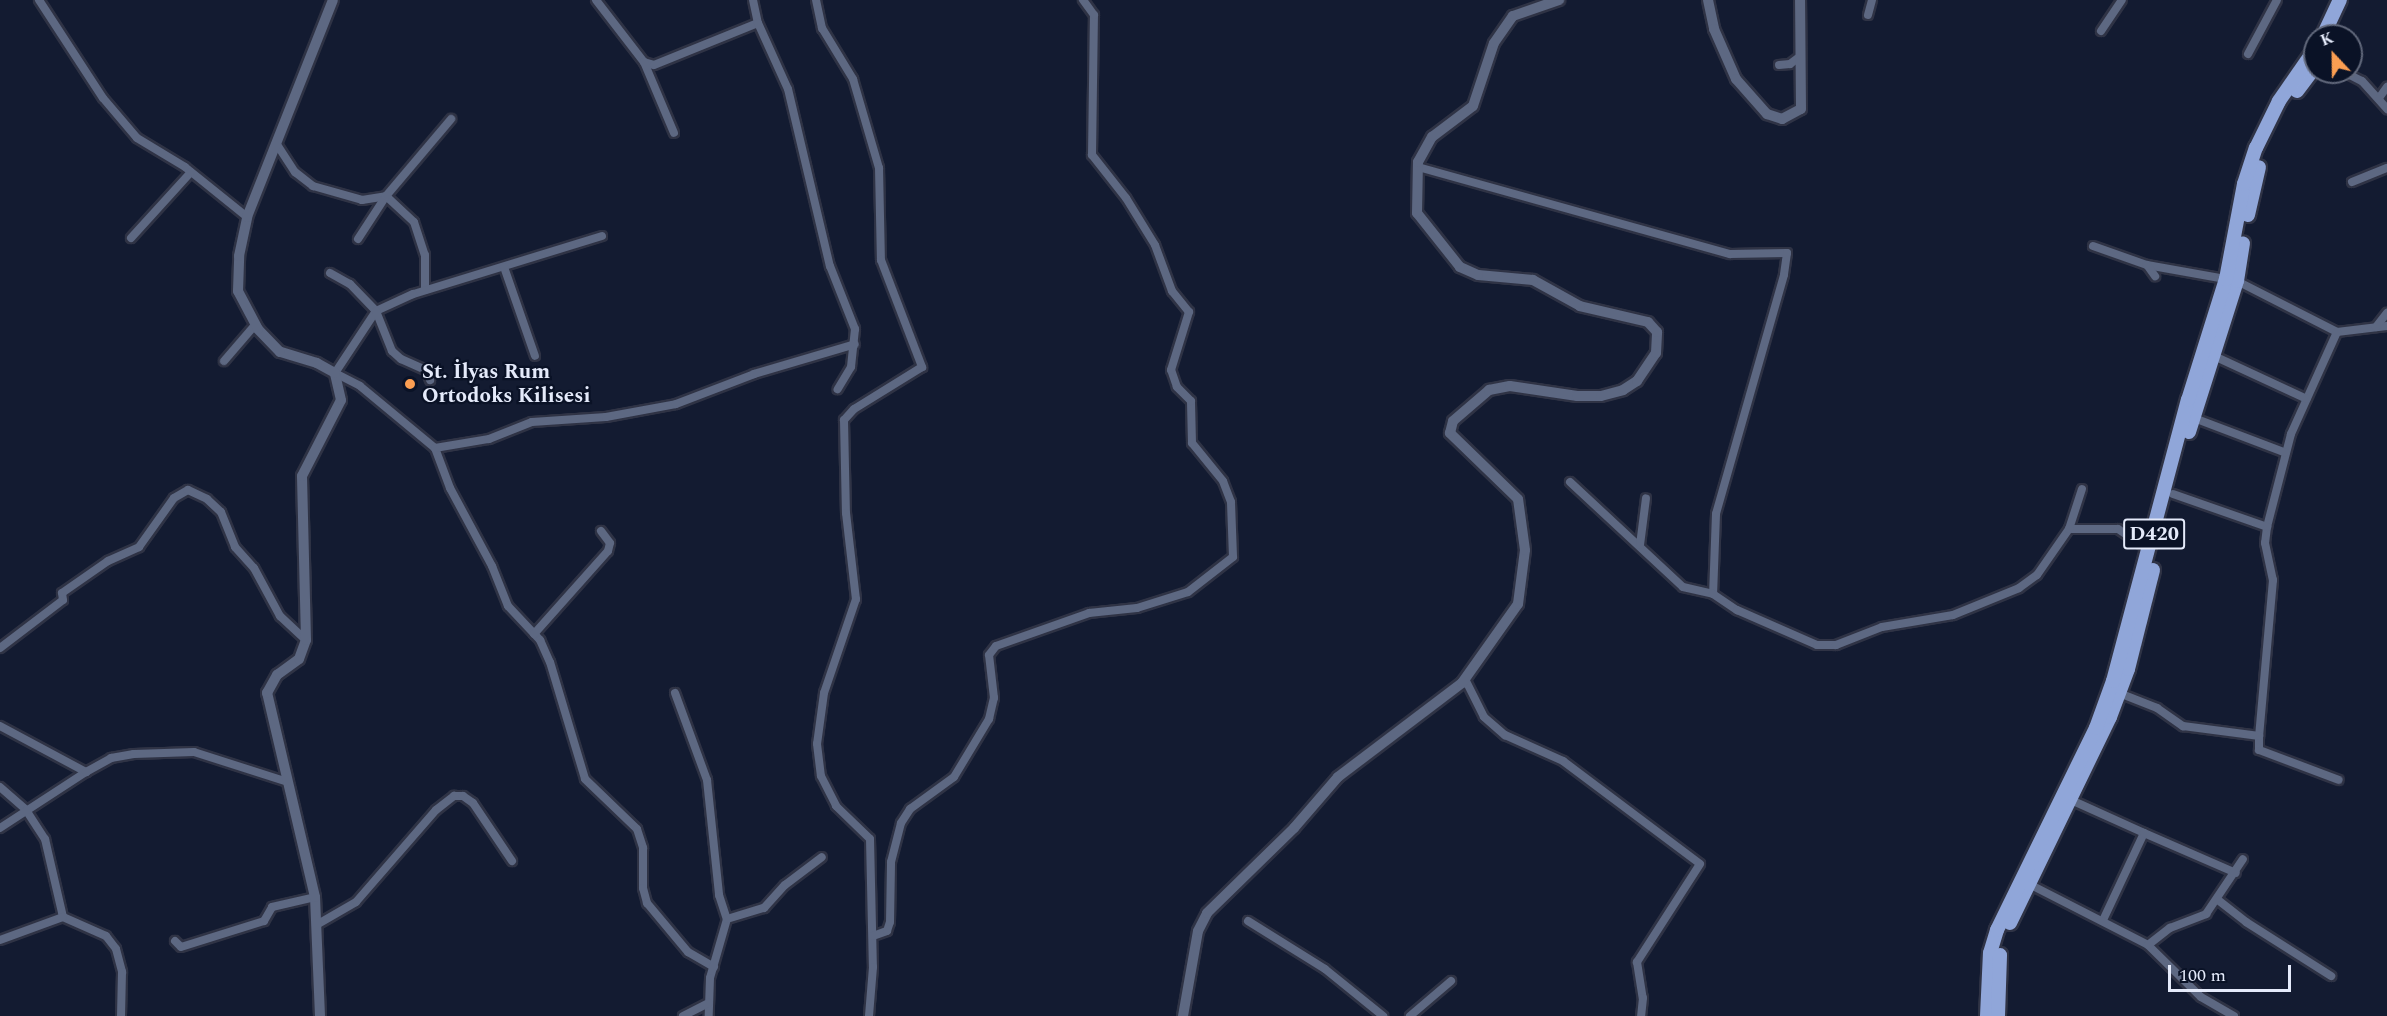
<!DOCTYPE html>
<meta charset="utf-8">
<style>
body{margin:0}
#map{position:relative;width:2387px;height:1016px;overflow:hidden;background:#131b31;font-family:Spectral,serif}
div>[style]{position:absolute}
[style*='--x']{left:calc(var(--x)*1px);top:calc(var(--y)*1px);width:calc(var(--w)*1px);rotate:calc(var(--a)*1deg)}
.roads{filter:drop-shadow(2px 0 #2f3345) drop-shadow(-2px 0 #2f3345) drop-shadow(0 2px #2f3345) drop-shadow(0 -2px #2f3345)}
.minor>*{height:8px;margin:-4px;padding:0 4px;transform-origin:4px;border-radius:4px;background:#5d6882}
.tertiary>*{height:10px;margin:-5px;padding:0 5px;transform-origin:5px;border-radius:5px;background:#5d6882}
.trunk>*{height:14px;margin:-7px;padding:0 7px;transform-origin:7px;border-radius:7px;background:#90a6d9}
.dots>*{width:16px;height:16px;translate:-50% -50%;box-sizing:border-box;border:3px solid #0a1226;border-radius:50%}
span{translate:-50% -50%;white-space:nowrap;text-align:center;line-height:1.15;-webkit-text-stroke:4.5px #0a1226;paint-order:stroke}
.shield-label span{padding:2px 4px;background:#0a1226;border:2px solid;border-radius:4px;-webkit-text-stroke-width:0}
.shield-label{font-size:20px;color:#e4eafa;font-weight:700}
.poi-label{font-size:21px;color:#e4eafa;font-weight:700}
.left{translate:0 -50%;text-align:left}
.north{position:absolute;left:2303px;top:24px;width:60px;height:60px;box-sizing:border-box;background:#0a1226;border:2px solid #61687b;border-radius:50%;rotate:338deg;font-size:16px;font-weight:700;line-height:24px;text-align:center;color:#e4eafa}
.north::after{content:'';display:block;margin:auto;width:21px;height:27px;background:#fb9e52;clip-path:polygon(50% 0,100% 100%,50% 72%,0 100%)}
.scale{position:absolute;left:2168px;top:965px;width:123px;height:27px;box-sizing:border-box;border:3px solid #e4eafa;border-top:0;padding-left:8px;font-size:18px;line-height:21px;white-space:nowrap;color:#e4eafa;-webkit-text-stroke:4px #0a1226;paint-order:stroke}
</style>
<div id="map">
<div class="roads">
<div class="minor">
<i style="--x:39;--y:0;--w:117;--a:56.9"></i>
<i style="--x:103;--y:98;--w:52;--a:49.6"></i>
<i style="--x:137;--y:138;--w:56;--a:31.1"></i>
<i style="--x:185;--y:167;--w:80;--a:38.9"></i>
<i style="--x:596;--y:0;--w:78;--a:52.3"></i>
<i style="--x:644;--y:62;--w:10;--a:17"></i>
<i style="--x:654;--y:65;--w:112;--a:-22"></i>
<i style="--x:753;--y:0;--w:24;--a:78"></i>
<i style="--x:758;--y:23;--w:72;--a:65.6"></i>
<i style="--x:788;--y:89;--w:182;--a:76.7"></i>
<i style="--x:830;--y:266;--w:68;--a:68.4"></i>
<i style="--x:855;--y:329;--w:38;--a:96"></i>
<i style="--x:851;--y:367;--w:26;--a:121"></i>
<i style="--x:816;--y:0;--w:29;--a:78"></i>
<i style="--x:822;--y:28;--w:60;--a:58.7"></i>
<i style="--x:853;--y:79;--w:93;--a:73.7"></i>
<i style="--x:879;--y:168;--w:92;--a:88.8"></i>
<i style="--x:881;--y:260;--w:115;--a:69"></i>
<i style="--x:922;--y:367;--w:80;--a:148.3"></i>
<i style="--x:854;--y:409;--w:15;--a:132"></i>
<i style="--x:844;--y:420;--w:93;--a:88.8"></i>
<i style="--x:846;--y:513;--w:87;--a:83.4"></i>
<i style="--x:856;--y:599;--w:99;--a:108.8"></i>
<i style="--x:824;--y:693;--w:51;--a:97.8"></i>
<i style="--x:817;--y:744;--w:32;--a:83"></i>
<i style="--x:821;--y:776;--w:34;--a:63"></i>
<i style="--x:836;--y:806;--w:47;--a:44.1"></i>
<i style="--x:870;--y:839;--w:128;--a:88.7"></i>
<i style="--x:873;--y:967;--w:49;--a:94.7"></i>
<i style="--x:1868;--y:15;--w:16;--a:-75"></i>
<i style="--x:2101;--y:31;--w:37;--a:-56"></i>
<i style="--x:2248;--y:54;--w:61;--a:-61.8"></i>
<i style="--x:644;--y:62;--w:77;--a:67.1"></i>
<i style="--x:1779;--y:65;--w:11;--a:-5"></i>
<i style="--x:1790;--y:64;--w:10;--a:-37"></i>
<i style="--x:2344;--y:72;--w:20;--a:27"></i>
<i style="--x:2362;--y:81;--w:38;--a:48"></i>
<i style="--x:2379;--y:98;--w:14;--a:-54"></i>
<i style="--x:276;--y:143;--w:35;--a:57"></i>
<i style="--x:295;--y:172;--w:23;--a:38"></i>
<i style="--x:313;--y:186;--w:51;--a:15.9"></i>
<i style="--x:362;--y:200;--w:24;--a:-9"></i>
<i style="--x:386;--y:196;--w:38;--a:43"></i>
<i style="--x:414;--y:222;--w:35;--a:72"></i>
<i style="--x:425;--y:255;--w:35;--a:90"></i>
<i style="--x:1418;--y:167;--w:324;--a:15.6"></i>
<i style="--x:1730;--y:254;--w:57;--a:-1"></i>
<i style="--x:1787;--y:253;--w:22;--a:98"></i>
<i style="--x:1784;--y:275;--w:248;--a:105.9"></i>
<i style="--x:1716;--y:514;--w:80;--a:92.1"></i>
<i style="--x:2352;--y:182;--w:38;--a:-22"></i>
<i style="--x:602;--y:236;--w:198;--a:162.9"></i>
<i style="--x:413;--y:294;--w:41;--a:155.3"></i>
<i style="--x:376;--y:311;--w:74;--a:123.5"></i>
<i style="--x:335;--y:373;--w:28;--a:27"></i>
<i style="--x:360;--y:386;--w:97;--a:39.6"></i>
<i style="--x:435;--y:448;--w:43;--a:69.4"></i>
<i style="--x:450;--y:488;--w:89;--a:61.7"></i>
<i style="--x:492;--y:566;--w:43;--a:68.2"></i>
<i style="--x:508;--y:606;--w:47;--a:46.7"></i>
<i style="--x:540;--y:640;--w:24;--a:66"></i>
<i style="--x:550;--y:662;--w:122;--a:73.3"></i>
<i style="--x:585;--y:779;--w:72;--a:43.9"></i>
<i style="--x:637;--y:829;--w:20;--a:72"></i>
<i style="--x:643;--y:848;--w:40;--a:90"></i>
<i style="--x:643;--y:888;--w:16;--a:75"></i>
<i style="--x:647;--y:903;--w:64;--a:50.1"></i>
<i style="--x:688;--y:952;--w:30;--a:30"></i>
<i style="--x:131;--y:238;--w:89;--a:-47.7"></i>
<i style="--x:358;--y:239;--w:51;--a:-56.9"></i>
<i style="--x:386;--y:196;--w:101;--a:-49.8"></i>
<i style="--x:2093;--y:246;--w:57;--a:19.4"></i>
<i style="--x:2147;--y:265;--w:91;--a:10.1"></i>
<i style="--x:2237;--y:281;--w:112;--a:27"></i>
<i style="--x:2337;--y:332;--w:50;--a:-6.8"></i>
<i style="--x:2147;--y:265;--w:14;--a:54"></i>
<i style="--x:504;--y:267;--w:94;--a:70.8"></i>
<i style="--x:330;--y:273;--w:23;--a:29"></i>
<i style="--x:350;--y:284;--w:37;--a:46"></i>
<i style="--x:376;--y:311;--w:43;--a:68.2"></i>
<i style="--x:392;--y:351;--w:12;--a:42"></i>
<i style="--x:401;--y:359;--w:27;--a:24"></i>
<i style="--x:426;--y:370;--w:11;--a:68"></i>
<i style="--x:2376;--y:327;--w:18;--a:-52"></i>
<i style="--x:2337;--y:332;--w:112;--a:114.3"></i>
<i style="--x:2291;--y:434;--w:96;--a:104.5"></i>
<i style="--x:2267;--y:527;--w:16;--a:97"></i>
<i style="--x:2265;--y:543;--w:38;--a:78"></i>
<i style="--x:2273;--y:580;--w:157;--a:95.1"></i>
<i style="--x:2259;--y:736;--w:14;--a:90"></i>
<i style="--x:2259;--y:750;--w:85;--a:20.6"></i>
<i style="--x:2214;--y:356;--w:102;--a:24.8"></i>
<i style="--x:224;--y:361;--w:48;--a:-49.3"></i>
<i style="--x:2194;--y:418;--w:98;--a:20.8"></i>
<i style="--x:435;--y:448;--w:55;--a:-9.5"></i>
<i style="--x:489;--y:439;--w:46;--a:-21.6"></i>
<i style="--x:532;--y:422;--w:74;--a:-3.9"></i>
<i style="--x:606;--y:417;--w:71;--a:-10.5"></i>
<i style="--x:676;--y:404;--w:84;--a:-21"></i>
<i style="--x:754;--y:374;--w:105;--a:-16.5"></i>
<i style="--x:1570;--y:482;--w:154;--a:42.9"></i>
<i style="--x:1683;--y:587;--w:31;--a:13"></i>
<i style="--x:1713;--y:594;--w:29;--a:34"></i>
<i style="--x:1737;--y:610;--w:87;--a:23.6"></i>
<i style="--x:1817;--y:645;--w:19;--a:0"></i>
<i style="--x:1836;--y:645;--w:49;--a:-21.4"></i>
<i style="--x:1882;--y:627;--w:72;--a:-9.6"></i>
<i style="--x:1953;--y:615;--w:71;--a:-22.2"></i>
<i style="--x:2019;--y:588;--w:22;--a:-36"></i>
<i style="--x:2037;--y:575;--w:56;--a:-55.2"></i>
<i style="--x:2069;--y:529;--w:49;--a:0"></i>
<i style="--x:2118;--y:529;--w:37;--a:34"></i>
<i style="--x:2173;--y:494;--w:100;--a:19.3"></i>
<i style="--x:2069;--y:529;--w:42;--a:-72"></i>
<i style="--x:1640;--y:545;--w:47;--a:-82.7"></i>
<i style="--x:534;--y:634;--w:111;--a:-48.3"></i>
<i style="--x:608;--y:551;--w:8;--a:-76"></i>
<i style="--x:610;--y:543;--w:15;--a:-127"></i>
<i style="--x:0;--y:648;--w:79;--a:-37.3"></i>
<i style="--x:63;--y:600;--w:7;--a:-98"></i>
<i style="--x:62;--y:593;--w:56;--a:-34.8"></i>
<i style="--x:108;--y:561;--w:34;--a:-24"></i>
<i style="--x:139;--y:547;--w:60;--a:-54.5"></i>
<i style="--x:174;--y:498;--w:16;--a:-30"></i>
<i style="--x:188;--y:490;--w:21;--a:25"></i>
<i style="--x:207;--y:499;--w:19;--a:43"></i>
<i style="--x:221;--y:512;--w:38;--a:68"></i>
<i style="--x:235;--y:547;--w:28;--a:48"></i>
<i style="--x:254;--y:568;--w:55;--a:61.6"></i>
<i style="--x:280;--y:616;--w:35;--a:43"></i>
<i style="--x:1465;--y:679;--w:42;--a:63.4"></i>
<i style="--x:1484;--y:717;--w:28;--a:41"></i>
<i style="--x:1505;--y:735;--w:64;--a:24.1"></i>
<i style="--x:1563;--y:761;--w:171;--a:36.9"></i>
<i style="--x:1700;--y:864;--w:117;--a:122.7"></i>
<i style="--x:1637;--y:962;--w:36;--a:81"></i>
<i style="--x:1643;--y:998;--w:18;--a:96"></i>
<i style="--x:675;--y:693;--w:93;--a:69.8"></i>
<i style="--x:707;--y:780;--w:116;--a:84"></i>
<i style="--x:719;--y:895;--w:25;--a:72"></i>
<i style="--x:727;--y:919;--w:61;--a:106.1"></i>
<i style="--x:710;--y:978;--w:38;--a:92"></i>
<i style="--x:2119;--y:693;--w:41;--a:21.5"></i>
<i style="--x:2157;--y:708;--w:32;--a:35"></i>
<i style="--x:2183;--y:726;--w:77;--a:7.5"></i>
<i style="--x:0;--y:726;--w:98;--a:28.1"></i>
<i style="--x:0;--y:787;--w:35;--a:41"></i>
<i style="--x:26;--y:810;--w:35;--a:57"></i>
<i style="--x:45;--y:839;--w:80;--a:77"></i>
<i style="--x:63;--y:917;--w:47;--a:23.8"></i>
<i style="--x:106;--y:936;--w:16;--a:52"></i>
<i style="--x:116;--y:949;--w:24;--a:75"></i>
<i style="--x:122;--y:972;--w:44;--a:91.3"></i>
<i style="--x:2071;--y:800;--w:80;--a:24.3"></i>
<i style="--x:2144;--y:833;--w:96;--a:115.2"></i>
<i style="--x:0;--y:828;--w:103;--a:-33.1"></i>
<i style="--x:86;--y:772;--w:29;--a:-29"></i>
<i style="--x:111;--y:758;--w:23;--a:-10"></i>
<i style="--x:134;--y:754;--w:60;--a:-1.9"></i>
<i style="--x:194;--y:752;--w:96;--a:17.7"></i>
<i style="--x:2144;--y:833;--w:100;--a:23.5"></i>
<i style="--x:2029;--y:884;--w:134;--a:27.1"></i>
<i style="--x:2148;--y:945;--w:74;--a:44.5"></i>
<i style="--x:2201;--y:997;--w:38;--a:30"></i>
<i style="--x:2218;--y:900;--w:36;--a:38"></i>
<i style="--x:2246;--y:922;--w:101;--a:32.4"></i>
<i style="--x:727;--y:919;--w:39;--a:-17"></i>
<i style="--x:764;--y:908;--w:31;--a:-48"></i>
<i style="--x:785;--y:885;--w:46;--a:-37.1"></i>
<i style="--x:1248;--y:921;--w:91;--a:31.9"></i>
<i style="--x:1325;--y:969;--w:75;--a:39"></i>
<i style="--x:318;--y:924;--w:44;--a:-30.1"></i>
<i style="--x:356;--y:902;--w:122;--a:-49"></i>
<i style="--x:436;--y:810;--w:23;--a:-38"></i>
<i style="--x:454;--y:796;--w:9;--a:0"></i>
<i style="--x:463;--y:796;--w:12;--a:35"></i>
<i style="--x:473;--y:803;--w:70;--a:56.1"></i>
<i style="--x:873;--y:936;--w:15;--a:-20"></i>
<i style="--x:887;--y:931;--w:9;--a:-72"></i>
<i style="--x:890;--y:922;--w:60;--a:-89"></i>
<i style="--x:891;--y:862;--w:40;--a:-75.6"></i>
<i style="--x:901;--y:823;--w:17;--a:-57"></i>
<i style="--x:910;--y:809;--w:54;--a:-36"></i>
<i style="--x:954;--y:777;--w:68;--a:-58.9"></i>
<i style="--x:989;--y:719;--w:22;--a:-77"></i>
<i style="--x:994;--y:698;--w:43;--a:-96.6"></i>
<i style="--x:989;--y:655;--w:11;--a:-52"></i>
<i style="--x:996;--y:646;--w:99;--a:-19.5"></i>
<i style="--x:1089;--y:613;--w:48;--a:-5.9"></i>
<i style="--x:1137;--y:608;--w:53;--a:-17.4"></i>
<i style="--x:1188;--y:592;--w:57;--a:-37.9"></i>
<i style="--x:1233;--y:557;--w:55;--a:-92.1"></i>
<i style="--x:1231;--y:502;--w:22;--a:-111"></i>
<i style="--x:1223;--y:481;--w:49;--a:-129.2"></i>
<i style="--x:1192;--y:443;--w:42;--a:-91.4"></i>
<i style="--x:1191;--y:401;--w:20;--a:-135"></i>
<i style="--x:1177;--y:387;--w:18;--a:-109"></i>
<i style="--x:1171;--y:370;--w:61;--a:-72.8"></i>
<i style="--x:1189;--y:312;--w:27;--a:-129"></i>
<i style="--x:1172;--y:291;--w:49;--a:-110.3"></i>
<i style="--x:1155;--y:245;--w:55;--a:-121.7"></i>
<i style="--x:1126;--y:198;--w:55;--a:-128.3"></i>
<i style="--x:1092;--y:155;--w:140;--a:-89.2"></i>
<i style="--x:1094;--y:15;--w:19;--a:-126"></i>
<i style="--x:0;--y:940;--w:67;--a:-20.1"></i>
<i style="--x:175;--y:941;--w:8;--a:45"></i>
<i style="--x:181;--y:947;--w:87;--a:-17.4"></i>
<i style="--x:264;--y:921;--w:16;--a:-60"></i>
<i style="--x:272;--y:907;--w:44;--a:-13.1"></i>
<i style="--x:2148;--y:945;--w:28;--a:-38"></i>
<i style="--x:2170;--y:928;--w:39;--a:-21"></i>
<i style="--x:2206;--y:914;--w:66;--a:-56.1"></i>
<i style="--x:683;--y:1016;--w:29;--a:-27"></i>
<i style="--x:1410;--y:1016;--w:54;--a:-40.5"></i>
</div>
<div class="tertiary">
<i style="--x:1708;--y:0;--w:30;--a:78"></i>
<i style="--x:1714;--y:29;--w:55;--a:66.3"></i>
<i style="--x:1736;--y:79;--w:47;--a:48.5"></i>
<i style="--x:1767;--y:114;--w:16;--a:18"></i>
<i style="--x:1782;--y:119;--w:21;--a:-28"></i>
<i style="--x:1801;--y:109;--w:109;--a:-90.5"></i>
<i style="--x:320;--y:1016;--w:119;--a:-92.4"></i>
<i style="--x:315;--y:897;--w:210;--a:-103.2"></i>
<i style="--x:267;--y:693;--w:21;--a:-61"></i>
<i style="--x:277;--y:675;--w:27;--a:-36"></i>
<i style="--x:299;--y:659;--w:20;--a:-70"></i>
<i style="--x:306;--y:640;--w:164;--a:-91.4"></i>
<i style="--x:302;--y:476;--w:85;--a:-62.8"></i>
<i style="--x:341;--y:400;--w:28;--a:-103"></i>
<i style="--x:335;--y:373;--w:21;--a:-151"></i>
<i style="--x:317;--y:363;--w:39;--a:-163"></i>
<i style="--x:280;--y:352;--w:32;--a:-134"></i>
<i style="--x:258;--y:329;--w:43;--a:-117.8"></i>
<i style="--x:238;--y:291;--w:35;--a:-88"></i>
<i style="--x:239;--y:256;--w:40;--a:-78"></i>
<i style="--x:247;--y:217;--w:233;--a:-68.4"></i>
<i style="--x:1183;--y:1016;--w:86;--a:-80"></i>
<i style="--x:1198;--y:931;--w:20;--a:-63"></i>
<i style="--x:1207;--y:913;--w:122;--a:-44.3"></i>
<i style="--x:1294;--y:828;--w:67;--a:-49.2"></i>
<i style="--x:1338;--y:777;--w:156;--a:-37.2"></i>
<i style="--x:1462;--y:683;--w:97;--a:-54.7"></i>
<i style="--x:1518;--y:604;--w:54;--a:-82.6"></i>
<i style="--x:1525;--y:550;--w:51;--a:-97.8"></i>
<i style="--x:1518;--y:499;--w:95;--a:-135.9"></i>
<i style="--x:1450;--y:433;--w:12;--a:-76"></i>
<i style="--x:1453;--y:421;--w:48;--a:-40.7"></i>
<i style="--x:1489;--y:390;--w:21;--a:-11"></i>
<i style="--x:1510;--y:386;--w:68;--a:8.5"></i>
<i style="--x:1577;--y:396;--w:24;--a:0"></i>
<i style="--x:1601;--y:396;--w:23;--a:-15"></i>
<i style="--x:1623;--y:390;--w:17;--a:-33"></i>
<i style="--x:1637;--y:381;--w:34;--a:-56"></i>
<i style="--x:1656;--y:353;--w:21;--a:-87"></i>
<i style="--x:1657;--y:332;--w:13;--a:-132"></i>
<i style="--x:1648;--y:322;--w:70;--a:-166.8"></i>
<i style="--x:1580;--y:306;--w:54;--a:-151"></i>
<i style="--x:1533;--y:280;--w:55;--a:-174.8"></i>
<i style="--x:1478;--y:275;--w:20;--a:-156"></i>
<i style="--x:1460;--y:267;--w:69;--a:-128.5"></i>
<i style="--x:1417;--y:213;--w:51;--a:-88.9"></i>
<i style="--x:1418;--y:162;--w:29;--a:-61"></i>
<i style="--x:1432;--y:137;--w:51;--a:-37.1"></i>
<i style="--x:1473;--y:106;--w:66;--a:-71.6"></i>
<i style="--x:1494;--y:43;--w:33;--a:-55"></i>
<i style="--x:1513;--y:16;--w:49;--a:-19.2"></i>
</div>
<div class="trunk">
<i style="--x:2323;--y:36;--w:40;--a:-65"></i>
<i style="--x:2297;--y:91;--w:30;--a:-53"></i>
<i style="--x:2248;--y:215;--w:49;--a:-77.1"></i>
<i style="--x:2189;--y:432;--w:158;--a:-72.4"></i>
<i style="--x:2237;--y:281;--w:38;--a:-81"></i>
<i style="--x:2010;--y:923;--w:229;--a:-64.1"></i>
<i style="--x:2110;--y:717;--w:51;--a:-69.4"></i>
<i style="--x:2128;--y:669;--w:102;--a:-75.8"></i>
<i style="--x:1987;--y:1016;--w:63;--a:-87.3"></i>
<i style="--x:1990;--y:953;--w:24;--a:-73"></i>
<i style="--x:1997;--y:930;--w:225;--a:-63.9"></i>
<i style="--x:2096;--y:728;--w:50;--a:-70.1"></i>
<i style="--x:2113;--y:681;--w:291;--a:-75.1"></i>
<i style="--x:2188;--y:400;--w:127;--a:-72.6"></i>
<i style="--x:2226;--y:279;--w:97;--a:-79.3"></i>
<i style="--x:2244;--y:184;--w:38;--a:-72"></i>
<i style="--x:2256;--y:148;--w:52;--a:-63.9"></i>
<i style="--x:2279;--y:101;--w:63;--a:-55.3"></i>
<i style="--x:1998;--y:1016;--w:61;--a:-88.1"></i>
</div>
</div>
<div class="dots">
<i style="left:410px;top:384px;background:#fb9e52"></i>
</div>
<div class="shield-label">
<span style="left:2154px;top:534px">D420</span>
</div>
<div class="poi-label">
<span class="left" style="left:422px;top:384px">St. İlyas Rum<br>Ortodoks Kilisesi</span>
</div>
<div class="north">K</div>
<div class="scale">100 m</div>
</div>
